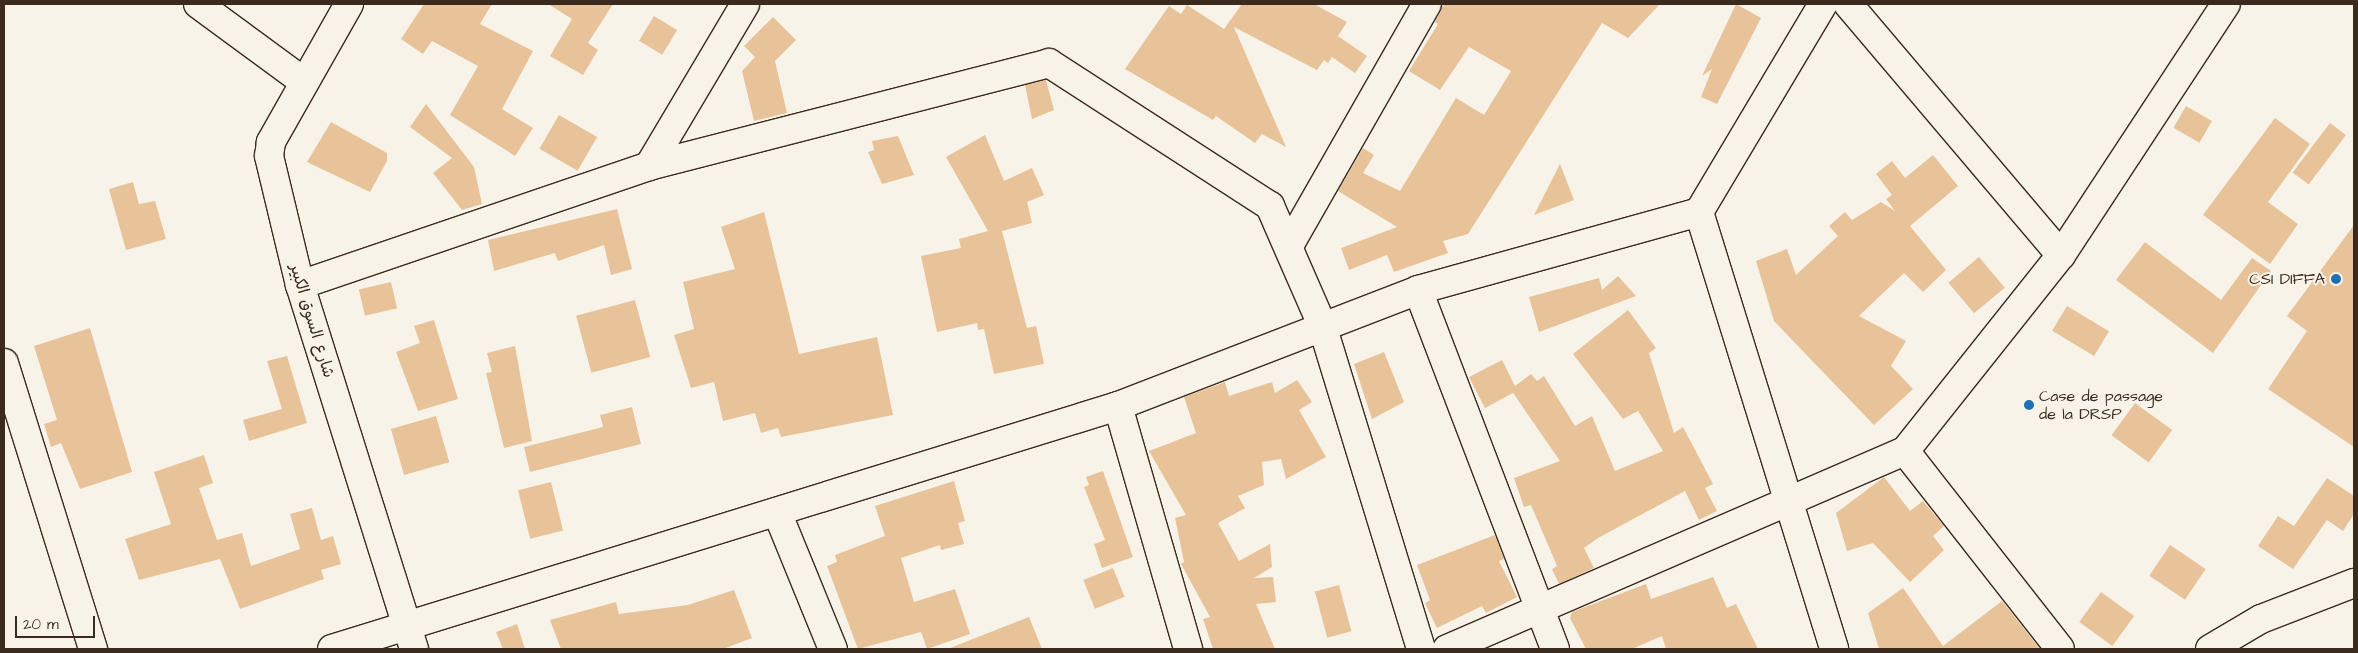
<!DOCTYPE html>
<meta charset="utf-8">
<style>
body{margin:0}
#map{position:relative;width:2358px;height:653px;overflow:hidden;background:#f7f3e8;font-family:"Architects Daughter","Playpen Sans Arabic",sans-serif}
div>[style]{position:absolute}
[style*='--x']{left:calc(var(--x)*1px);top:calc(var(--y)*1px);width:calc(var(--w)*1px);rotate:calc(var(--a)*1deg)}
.building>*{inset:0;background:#e8c399;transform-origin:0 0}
.roads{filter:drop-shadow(1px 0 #3b2a1e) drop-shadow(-1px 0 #3b2a1e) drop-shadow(0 1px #3b2a1e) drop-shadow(0 -1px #3b2a1e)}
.minor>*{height:28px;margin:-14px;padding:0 14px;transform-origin:14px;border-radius:14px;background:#f7f3e8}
.dots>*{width:14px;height:14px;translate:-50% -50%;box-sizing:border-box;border:2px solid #f7f3e8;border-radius:50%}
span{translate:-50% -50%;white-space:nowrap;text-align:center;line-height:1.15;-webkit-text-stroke:4px #f7f3e8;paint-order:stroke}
.poi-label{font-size:16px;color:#3b2a1e}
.right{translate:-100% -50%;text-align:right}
.left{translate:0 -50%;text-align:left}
.street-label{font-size:16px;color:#3b2a1e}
.frame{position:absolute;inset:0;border:5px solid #3b2a1e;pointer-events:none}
.scale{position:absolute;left:15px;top:616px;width:80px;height:22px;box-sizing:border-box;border:2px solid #3b2a1e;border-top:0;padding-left:6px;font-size:15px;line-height:18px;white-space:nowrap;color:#3b2a1e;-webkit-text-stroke:4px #f7f3e8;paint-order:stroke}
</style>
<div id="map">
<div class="building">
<i style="clip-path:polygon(424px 4px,492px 4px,480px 24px,533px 51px,502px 109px,533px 128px,515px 156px,450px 115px,478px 66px,432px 41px,423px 54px,401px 39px)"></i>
<i style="clip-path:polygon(548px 4px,613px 4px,588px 43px,598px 50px,583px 75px,550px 56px,572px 19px)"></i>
<i style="clip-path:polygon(1242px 4px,1314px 4px,1347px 22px,1338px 36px,1367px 56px,1355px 73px,1332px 57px,1328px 63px,1324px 60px,1317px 70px,1234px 27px,1286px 147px,1262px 134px,1255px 143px,1216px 116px,1213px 120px,1125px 69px,1169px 6px,1181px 14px,1187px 5px,1224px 29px)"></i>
<i style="clip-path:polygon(1444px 4px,1660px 4px,1628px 38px,1602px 23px,1468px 234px,1443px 241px,1448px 253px,1394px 272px,1387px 255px,1349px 270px,1341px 248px,1397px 227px,1338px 191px,1363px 148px,1374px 155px,1363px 173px,1400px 191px,1456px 98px,1484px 115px,1511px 71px,1469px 47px,1440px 90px,1409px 71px,1438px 24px,1435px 22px)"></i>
<i style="clip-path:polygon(1736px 4px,1761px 18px,1717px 104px,1701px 97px,1712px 69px,1702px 76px)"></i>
<i style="left:654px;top:16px;width:27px;height:29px;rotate:31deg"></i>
<i style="clip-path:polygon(773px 17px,796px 40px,775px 61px,787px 113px,754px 121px,742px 71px,755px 57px,744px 46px)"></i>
<i style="clip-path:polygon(1046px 80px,1054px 110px,1032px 119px,1025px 85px)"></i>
<i style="clip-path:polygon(426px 104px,474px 167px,482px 204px,462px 210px,433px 173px,452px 158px,410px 127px)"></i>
<i style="left:2186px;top:106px;width:30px;height:25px;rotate:30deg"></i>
<i style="left:559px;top:115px;width:44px;height:39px;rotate:30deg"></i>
<i style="clip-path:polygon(2275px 118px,2310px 144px,2268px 202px,2298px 224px,2270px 264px,2203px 215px)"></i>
<i style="clip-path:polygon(331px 122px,387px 153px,387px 161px,370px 192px,307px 162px)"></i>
<i style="left:2330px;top:123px;width:20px;height:62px;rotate:37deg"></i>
<i style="clip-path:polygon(985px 135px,1004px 181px,1032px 168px,1044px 195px,1027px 202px,1032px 223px,1002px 231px,1027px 328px,1036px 326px,1044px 364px,994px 374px,984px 329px,978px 330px,977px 323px,937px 332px,921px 256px,961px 248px,959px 239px,988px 231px,946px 157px)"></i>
<i style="clip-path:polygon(898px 136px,914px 175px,882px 184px,868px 152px,874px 150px,872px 141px)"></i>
<i style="clip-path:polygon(1933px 155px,1958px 186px,1910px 226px,1946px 270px,1923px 292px,1904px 273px,1859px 316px,1906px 341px,1891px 366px,1913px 389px,1874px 425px,1774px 321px,1756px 261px,1787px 249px,1796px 275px,1838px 236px,1829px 226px,1845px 212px,1852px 220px,1881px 202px,1895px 211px,1886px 199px,1892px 195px,1876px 174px,1892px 161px,1905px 178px)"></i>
<i style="clip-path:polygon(1560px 164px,1574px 200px,1534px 215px)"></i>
<i style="clip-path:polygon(133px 182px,139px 204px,155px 201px,166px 239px,126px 250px,109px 189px)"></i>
<i style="clip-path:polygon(617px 209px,632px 269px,611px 275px,604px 245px,558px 261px,555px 253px,494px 271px,488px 240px)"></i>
<i style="clip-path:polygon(764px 212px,799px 354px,877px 337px,893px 415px,781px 437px,778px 428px,761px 433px,755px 413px,723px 421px,714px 382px,691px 388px,674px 335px,694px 329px,683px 282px,735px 269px,721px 227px)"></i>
<i style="clip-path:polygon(2354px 225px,2354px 447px,2268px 389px,2307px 331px,2287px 316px)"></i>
<i style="clip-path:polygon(2145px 242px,2221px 300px,2252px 258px,2271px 271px,2213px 353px,2116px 280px)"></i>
<i style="left:1979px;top:257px;width:40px;height:40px;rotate:50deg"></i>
<i style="clip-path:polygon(1618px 276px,1636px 296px,1539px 332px,1529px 297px,1599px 278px,1602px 290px)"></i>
<i style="left:391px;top:282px;width:27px;height:33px;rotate:77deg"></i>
<i style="left:635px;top:300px;width:59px;height:61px;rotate:75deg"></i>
<i style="left:2067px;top:306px;width:49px;height:29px;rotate:31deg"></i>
<i style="clip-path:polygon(1628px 310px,1656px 348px,1649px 353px,1674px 433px,1683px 427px,1713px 484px,1705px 488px,1717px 511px,1699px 520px,1685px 491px,1598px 538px,1584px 548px,1594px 568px,1559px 584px,1552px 569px,1557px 566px,1531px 505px,1524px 507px,1514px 478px,1560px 461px,1513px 393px,1485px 408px,1469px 377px,1502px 360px,1515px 386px,1531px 374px,1537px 381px,1544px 376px,1575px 426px,1592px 416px,1615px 471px,1663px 451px,1638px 411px,1623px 419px,1573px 354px)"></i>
<i style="clip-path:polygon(434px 320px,458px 399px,418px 411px,396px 352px,420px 343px,414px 326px)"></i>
<i style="clip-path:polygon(90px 328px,132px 472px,80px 489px,61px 443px,51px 447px,44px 424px,57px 420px,34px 346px)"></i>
<i style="clip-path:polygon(515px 346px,532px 441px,504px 448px,486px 373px,492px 372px,487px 353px)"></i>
<i style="clip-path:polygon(1384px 352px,1404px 402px,1372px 419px,1354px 364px)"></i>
<i style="clip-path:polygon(287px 356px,307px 423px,249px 441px,243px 420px,282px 409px,267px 361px)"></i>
<i style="clip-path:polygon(1297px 380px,1312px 402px,1299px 410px,1326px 457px,1286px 479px,1281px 459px,1262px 462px,1264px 485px,1238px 496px,1245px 508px,1218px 523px,1239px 561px,1270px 544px,1272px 567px,1254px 578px,1273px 577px,1276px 602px,1256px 604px,1275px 649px,1213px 649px,1203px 619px,1210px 617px,1181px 564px,1184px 562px,1175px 518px,1186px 515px,1149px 451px,1196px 433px,1184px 397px,1225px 382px,1229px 396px,1272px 382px,1275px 393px)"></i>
<i style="left:2135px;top:403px;width:46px;height:40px;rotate:36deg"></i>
<i style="clip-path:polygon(632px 407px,641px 444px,530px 472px,524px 447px,603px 427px,600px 415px)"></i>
<i style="left:436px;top:416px;width:48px;height:47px;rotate:74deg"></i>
<i style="clip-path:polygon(204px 455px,213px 483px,199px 488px,217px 540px,242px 533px,251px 566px,300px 549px,290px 514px,312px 508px,321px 540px,333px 536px,341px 564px,321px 570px,324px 579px,240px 609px,220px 559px,139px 580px,125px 539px,171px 524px,154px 472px)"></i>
<i style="clip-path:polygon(1103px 471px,1133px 557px,1102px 568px,1094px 544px,1105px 540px,1084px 487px,1089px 485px,1086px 477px)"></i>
<i style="clip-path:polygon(1884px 477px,1910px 511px,1923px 501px,1944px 526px,1933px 536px,1944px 550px,1910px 582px,1873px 543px,1847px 551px,1836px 513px)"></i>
<i style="clip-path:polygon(2327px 478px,2354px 496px,2354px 514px,2343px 531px,2327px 520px,2293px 569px,2258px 546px,2278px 516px,2294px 526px)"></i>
<i style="clip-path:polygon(954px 481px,965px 521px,958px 523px,964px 544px,941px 550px,940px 545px,901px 558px,914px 602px,955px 589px,970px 634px,927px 649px,921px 632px,858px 649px,827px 566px,837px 562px,835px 555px,885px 536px,875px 506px)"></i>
<i style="left:551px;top:482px;width:50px;height:34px;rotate:76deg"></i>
<i style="clip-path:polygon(1495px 535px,1504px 559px,1499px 561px,1517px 597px,1486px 613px,1482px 606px,1437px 628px,1425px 603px,1430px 600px,1417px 565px)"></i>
<i style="left:2170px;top:545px;width:43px;height:37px;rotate:34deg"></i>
<i style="left:1113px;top:568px;width:31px;height:32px;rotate:68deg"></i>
<i style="clip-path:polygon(1713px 577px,1727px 608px,1736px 604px,1758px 649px,1666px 649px,1662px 636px,1632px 649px,1586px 649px,1570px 618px,1572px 612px,1646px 584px,1651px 599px)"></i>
<i style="left:1339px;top:585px;width:48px;height:25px;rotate:75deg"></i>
<i style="clip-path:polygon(1903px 588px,1943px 646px,2002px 601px,2040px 649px,1879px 649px,1868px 613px)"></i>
<i style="clip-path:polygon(734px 590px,752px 638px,723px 649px,561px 649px,550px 620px,616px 602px,619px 614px,688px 605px)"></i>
<i style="left:2101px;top:592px;width:41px;height:37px;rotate:36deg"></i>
<i style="clip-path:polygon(1029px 617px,1042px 649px,951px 649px,950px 648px)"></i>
<i style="clip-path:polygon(517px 624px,525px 649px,503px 649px,496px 632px)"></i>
</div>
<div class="roads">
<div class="minor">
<i style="--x:198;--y:4;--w:130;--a:36.3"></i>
<i style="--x:349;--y:4;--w:159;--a:119.5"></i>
<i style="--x:271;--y:142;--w:14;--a:98"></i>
<i style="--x:269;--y:156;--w:133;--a:76.5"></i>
<i style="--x:300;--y:285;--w:381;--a:72.6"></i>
<i style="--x:1823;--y:4;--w:242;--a:120.8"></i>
<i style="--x:1699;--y:212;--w:457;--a:72.8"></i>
<i style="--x:1848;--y:4;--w:329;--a:49.7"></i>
<i style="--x:649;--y:166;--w:188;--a:-59.3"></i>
<i style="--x:1290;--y:244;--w:276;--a:-60.3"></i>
<i style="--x:300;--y:285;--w:369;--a:-18.8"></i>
<i style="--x:649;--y:166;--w:413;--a:-14.4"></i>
<i style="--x:1049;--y:63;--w:263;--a:32.9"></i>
<i style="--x:1270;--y:206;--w:130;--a:66.4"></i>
<i style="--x:1322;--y:325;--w:339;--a:73"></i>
<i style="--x:1418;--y:290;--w:384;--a:69.1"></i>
<i style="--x:4;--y:363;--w:300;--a:72.7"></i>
<i style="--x:1118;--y:406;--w:253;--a:73.9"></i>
<i style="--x:1905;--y:451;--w:251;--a:51.9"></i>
<i style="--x:777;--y:512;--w:148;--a:67.8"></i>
<i style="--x:332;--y:649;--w:823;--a:-17.18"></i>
<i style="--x:1118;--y:406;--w:322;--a:-21.1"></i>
<i style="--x:1418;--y:290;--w:292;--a:-15.5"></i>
<i style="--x:1447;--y:649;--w:499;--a:-23.4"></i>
<i style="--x:1905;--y:451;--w:251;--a:-51.5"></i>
<i style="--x:2061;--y:255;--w:300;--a:-56.7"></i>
<i style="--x:2210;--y:649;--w:59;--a:-30.5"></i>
<i style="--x:2261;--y:619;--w:100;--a:-21.2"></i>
</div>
</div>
<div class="dots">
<i style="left:2336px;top:279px;background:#1f6fb2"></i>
<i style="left:2029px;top:405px;background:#1f6fb2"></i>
</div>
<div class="poi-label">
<span class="right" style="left:2325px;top:279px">CSI DIFFA</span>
<span class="left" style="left:2039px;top:405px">Case de passage<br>de la DRSP</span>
</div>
<div class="street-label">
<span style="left:312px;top:321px;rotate:73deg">شارع السوق الكبير</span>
</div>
<div class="frame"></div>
<div class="scale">20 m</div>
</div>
